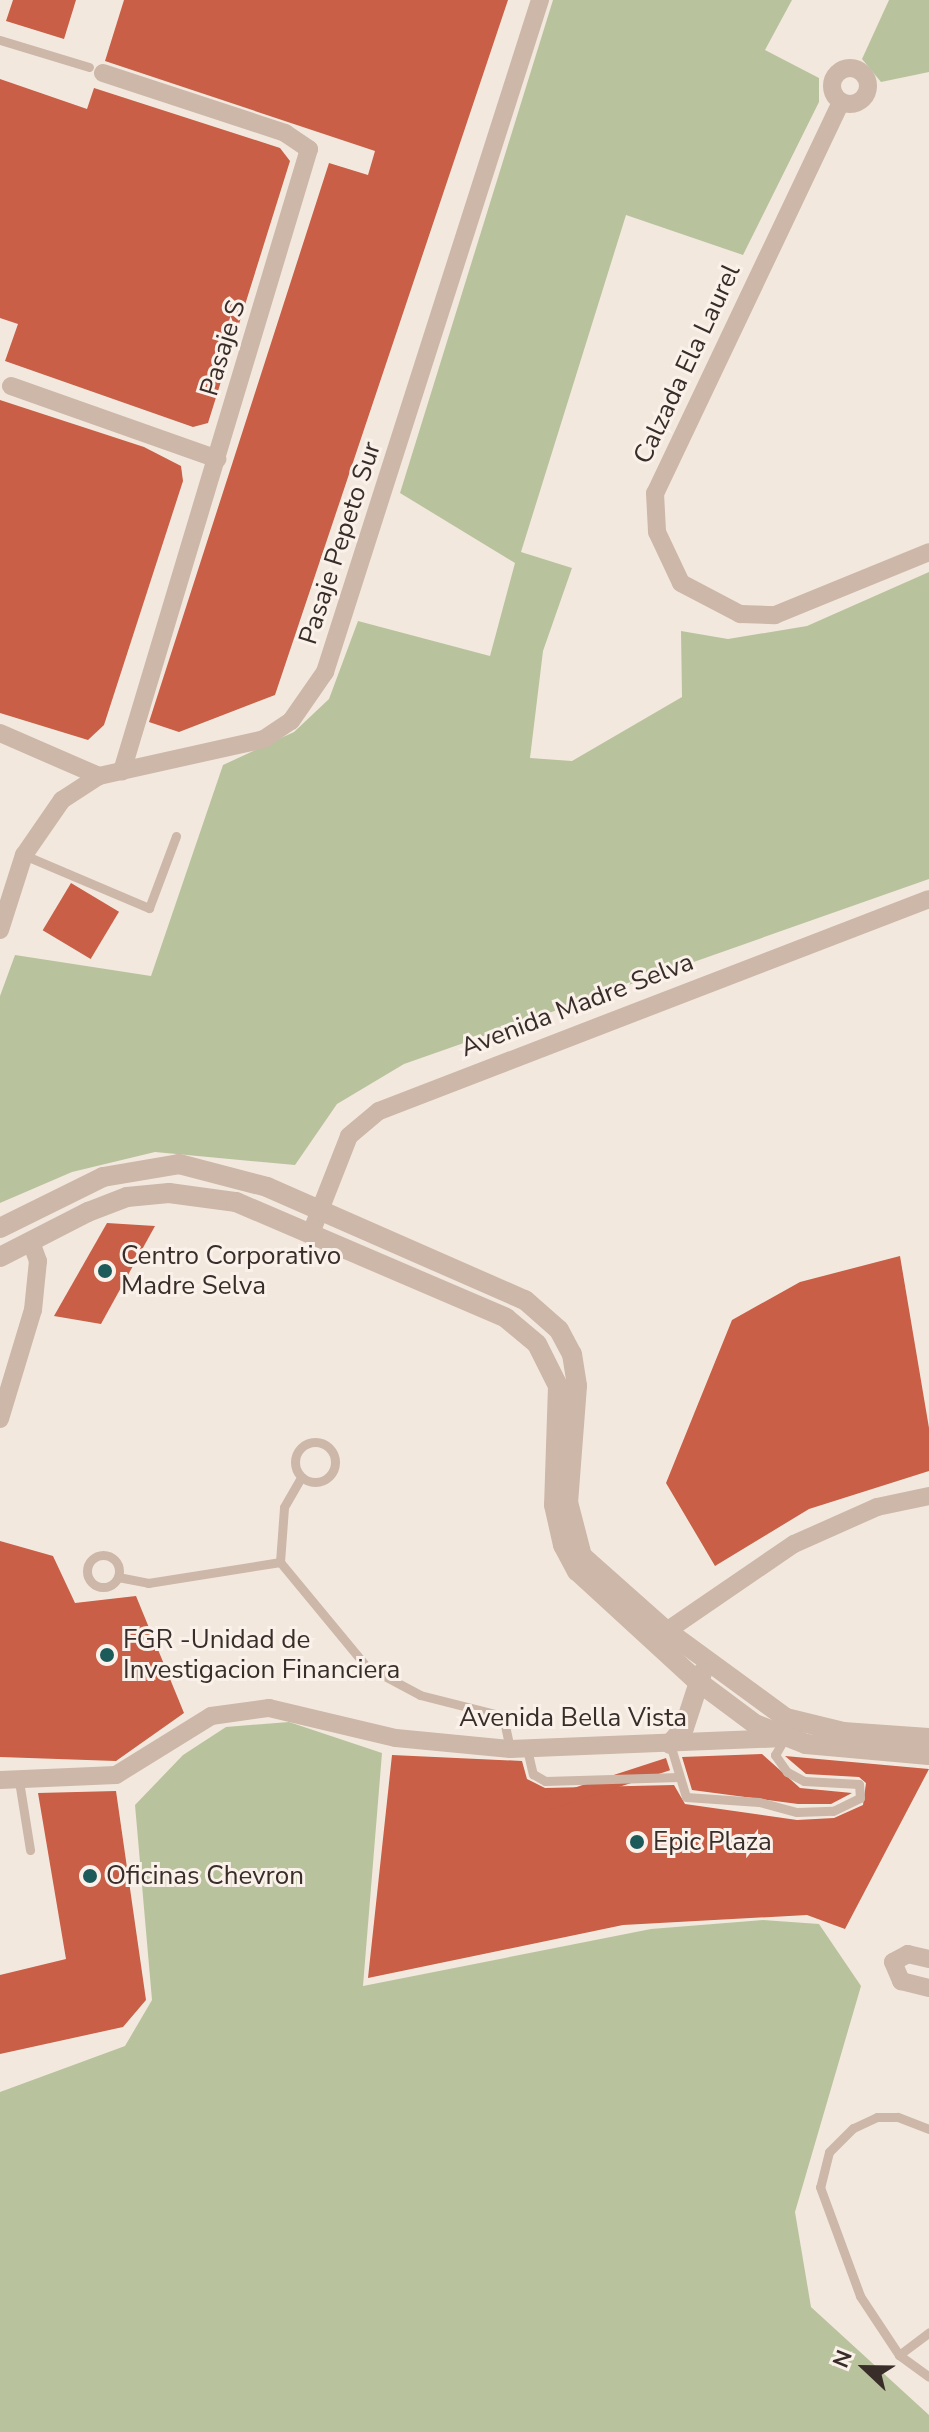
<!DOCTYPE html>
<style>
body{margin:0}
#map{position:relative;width:929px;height:2432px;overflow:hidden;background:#f3e8de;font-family:"Nunito Sans",sans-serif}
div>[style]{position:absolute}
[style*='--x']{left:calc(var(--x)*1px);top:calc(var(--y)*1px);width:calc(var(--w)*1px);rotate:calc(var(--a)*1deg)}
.green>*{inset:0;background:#b8c39d}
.building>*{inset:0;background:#c85f46;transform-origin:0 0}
.service>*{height:9px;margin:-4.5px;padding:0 4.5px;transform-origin:4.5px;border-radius:4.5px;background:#ccb7a9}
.service>.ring{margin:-4.5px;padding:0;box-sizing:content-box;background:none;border:9px solid #ccb7a9;border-radius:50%}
.minor>*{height:18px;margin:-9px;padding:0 9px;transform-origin:9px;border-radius:9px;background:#ccb7a9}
.minor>.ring{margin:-9px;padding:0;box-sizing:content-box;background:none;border:18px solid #ccb7a9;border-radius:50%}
.tertiary>*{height:20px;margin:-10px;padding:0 10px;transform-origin:10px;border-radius:10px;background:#ccb7a9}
.dots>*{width:22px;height:22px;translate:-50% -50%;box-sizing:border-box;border:4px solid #faf2ea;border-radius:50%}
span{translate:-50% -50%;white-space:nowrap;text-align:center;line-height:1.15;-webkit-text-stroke:6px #faf2ea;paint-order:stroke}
.street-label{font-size:26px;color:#392d29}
.poi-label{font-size:26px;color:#392d29}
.left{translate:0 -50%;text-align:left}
.north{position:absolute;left:825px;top:2328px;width:80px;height:80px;-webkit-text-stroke:6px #faf2ea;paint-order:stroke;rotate:292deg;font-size:22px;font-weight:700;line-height:32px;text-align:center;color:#392d29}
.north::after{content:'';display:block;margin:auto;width:28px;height:36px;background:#392d29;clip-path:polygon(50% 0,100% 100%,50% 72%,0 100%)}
</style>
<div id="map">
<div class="green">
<i style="clip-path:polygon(553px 0,792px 0,765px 50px,819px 78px,819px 102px,743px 255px,626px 215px,521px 552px,572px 568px,543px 651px,530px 758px,572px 761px,682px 697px,681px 631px,728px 639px,807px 626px,929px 572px,929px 879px,404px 1064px,337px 1104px,295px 1165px,155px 1152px,72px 1172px,0 1203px,0 996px,15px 955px,151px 976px,223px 765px,294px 732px,329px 699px,358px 621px,490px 656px,515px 563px,400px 493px)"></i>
<i style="clip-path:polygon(889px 0,929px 0,929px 72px,881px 82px,862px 59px)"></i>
<i style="clip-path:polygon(289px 1722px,382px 1753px,363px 1986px,651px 1929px,763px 1920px,819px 1924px,861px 1986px,795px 2212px,811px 2307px,929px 2415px,929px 2432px,0 2432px,0 2092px,125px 2046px,152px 2000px,135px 1805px,183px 1755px,226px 1727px)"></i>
</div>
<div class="building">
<i style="clip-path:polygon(13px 0,76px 0,64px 39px,6px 21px)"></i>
<i style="clip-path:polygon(124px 0,508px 0,275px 695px,179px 732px,149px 722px,329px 163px,368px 175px,375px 151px,105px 61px)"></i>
<i style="clip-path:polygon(0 79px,87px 109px,94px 88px,280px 148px,290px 161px,208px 423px,193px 427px,5px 361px,18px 324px,0 318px)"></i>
<i style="clip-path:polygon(0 400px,144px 447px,181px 466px,183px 481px,104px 725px,88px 740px,0 713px)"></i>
<i style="left:71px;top:883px;width:56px;height:55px;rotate:31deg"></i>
<i style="clip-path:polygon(107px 1223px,155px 1226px,101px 1324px,54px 1316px)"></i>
<i style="clip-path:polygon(900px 1256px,929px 1428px,929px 1471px,809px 1509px,715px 1566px,666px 1483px,732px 1320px,800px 1282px)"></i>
<i style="clip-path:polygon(0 1541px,53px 1556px,75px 1603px,136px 1596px,184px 1713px,116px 1761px,0 1757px)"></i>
<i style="clip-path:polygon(762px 1754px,800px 1788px,852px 1793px,831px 1804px,798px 1804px,692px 1790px,682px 1757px)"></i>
<i style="clip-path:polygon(392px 1755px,522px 1761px,527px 1779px,545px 1788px,674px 1785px,685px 1804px,797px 1820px,834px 1818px,863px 1805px,866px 1783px,859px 1777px,806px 1774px,785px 1756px,929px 1769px,845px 1929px,807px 1915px,623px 1925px,368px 1978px)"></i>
<i style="left:666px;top:1758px;width:13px;height:128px;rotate:72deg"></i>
<i style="clip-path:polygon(116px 1791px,146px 2000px,123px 2027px,0 2054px,0 1975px,66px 1959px,38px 1793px)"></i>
</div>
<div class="service">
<i style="--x:0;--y:40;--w:93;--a:16.9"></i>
<i style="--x:24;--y:855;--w:136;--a:23"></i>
<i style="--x:149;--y:908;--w:77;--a:-69.4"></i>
<i class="ring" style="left:295px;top:1442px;width:31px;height:31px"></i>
<i class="ring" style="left:87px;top:1555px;width:23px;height:23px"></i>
<i style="--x:280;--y:1562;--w:55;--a:-85.8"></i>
<i style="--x:284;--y:1507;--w:34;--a:-60"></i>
<i style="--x:118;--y:1577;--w:31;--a:11"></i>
<i style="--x:148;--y:1583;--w:134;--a:-9"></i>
<i style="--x:280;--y:1562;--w:135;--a:50.4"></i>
<i style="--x:366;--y:1666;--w:61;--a:28.2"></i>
<i style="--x:420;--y:1695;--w:86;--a:14.2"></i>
<i style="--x:503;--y:1716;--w:34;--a:78"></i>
<i style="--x:670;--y:1744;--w:55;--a:73.2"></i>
<i style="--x:686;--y:1797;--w:73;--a:3.9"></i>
<i style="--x:759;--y:1802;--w:39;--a:15"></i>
<i style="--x:797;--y:1812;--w:36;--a:-2"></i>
<i style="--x:833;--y:1811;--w:30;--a:-26"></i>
<i style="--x:860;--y:1798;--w:14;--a:-94"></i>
<i style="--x:859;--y:1784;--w:55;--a:-176.9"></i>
<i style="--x:804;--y:1781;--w:19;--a:-152"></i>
<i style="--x:787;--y:1772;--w:21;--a:-125"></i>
<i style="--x:775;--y:1755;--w:20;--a:-60"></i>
<i style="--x:527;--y:1749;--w:26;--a:77"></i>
<i style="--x:533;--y:1774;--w:14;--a:30"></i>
<i style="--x:545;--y:1781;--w:134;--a:-1.7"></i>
<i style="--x:19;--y:1781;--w:70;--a:80.9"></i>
<i style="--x:929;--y:2129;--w:34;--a:-159"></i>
<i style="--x:897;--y:2117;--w:20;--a:180"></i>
<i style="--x:877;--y:2117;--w:26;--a:155"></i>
<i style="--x:853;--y:2128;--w:34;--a:135"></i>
<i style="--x:829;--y:2152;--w:36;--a:104"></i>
<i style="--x:820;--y:2187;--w:116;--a:69.8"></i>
<i style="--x:860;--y:2296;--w:71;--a:56.5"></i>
<i style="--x:899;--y:2355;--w:37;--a:36"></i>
<i style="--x:899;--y:2355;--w:38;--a:-37"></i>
</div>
<div class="minor">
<i class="ring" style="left:832px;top:68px;width:18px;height:18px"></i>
<i style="--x:103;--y:73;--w:192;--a:18.2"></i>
<i style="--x:285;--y:133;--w:29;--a:34"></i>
<i style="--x:309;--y:149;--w:650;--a:106.73"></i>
<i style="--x:841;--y:102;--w:433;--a:115.4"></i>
<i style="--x:655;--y:493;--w:39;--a:87"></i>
<i style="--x:657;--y:532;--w:56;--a:64.8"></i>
<i style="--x:681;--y:583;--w:67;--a:27.7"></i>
<i style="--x:740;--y:614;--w:35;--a:2"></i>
<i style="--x:775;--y:615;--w:166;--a:-22.2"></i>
<i style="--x:11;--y:386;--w:219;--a:19.5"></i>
<i style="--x:0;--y:733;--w:108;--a:23.5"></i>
<i style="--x:0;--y:930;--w:79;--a:-72.3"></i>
<i style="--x:24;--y:855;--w:67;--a:-55.4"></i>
<i style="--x:62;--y:800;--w:44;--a:-33"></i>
<i style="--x:99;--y:776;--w:169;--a:-12.6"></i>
<i style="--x:264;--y:739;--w:32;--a:-34"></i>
<i style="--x:291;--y:721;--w:60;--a:-55.2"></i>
<i style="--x:325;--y:672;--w:706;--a:-72.26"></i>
<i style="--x:311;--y:1233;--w:104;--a:-68.6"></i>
<i style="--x:349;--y:1136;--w:39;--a:-40"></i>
<i style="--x:379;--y:1111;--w:589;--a:-21.08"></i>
<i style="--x:0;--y:1419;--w:114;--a:-73.2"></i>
<i style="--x:33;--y:1310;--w:49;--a:-84.2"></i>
<i style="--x:38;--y:1261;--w:20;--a:-110"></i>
<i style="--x:655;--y:1639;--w:168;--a:-34.4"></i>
<i style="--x:794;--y:1544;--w:91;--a:-24"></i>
<i style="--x:877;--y:1507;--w:53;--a:-11.9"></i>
<i style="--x:0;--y:1780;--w:116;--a:-2.5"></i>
<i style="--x:116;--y:1775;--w:112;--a:-31.8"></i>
<i style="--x:211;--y:1716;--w:59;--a:-7.9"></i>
<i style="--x:269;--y:1708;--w:130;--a:13.3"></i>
<i style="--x:396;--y:1738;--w:115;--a:5.5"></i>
<i style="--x:510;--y:1749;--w:275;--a:-2.3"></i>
<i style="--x:929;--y:1959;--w:22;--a:-167"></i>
<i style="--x:908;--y:1954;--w:17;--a:152"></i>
<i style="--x:893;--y:1962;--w:21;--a:67"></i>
<i style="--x:901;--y:1981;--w:29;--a:14"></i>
</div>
<div class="tertiary">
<i style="--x:0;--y:1228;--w:115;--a:-26.3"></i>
<i style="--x:103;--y:1177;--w:77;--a:-9.7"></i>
<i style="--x:179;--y:1164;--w:91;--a:14.6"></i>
<i style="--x:267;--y:1187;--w:282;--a:23.7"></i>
<i style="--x:525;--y:1300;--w:45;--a:41.4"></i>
<i style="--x:559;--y:1330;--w:27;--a:62"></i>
<i style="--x:572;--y:1354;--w:32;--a:81"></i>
<i style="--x:577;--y:1386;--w:116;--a:94.4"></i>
<i style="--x:568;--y:1502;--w:56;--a:75.5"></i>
<i style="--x:582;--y:1556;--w:108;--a:41.6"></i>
<i style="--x:663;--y:1628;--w:152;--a:36.2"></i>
<i style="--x:786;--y:1718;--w:59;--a:13.8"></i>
<i style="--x:843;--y:1732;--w:86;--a:4"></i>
<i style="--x:0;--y:1257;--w:99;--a:-27.1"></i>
<i style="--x:88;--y:1212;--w:42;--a:-21"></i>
<i style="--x:127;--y:1197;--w:42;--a:-5.4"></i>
<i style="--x:169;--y:1193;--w:68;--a:7.7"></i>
<i style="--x:236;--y:1202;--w:294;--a:23.2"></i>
<i style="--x:506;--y:1318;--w:40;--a:40"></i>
<i style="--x:537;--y:1344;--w:47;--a:63.4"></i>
<i style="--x:558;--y:1386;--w:119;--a:91.9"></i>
<i style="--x:554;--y:1505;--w:41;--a:77.3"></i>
<i style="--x:563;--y:1545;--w:30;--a:62"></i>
<i style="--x:577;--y:1571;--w:161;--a:42.5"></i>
<i style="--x:696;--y:1680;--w:74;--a:36.7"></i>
<i style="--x:755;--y:1724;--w:55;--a:21.4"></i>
<i style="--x:806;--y:1744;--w:123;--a:5.1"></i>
<i style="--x:670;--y:1744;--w:21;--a:-49"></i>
<i style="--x:684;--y:1728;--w:58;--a:-71.9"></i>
</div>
<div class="dots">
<i style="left:105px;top:1271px;background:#1d5b5b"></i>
<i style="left:107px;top:1655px;background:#1d5b5b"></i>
<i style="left:637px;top:1842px;background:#1d5b5b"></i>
<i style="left:90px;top:1876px;background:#1d5b5b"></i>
</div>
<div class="street-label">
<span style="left:223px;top:348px;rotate:-73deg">Pasaje S</span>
<span style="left:687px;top:364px;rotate:-65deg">Calzada Ela Laurel</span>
<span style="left:340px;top:543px;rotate:-72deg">Pasaje Pepeto Sur</span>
<span style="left:577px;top:1005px;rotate:-21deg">Avenida Madre Selva</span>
<span style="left:573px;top:1718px">Avenida Bella Vista</span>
</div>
<div class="poi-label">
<span class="left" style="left:121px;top:1271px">Centro Corporativo<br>Madre Selva</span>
<span class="left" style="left:123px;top:1655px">FGR -Unidad de<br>Investigacion Financiera</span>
<span class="left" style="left:653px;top:1842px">Epic Plaza</span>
<span class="left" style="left:106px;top:1876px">Oficinas Chevron</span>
</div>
<div class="north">N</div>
</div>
